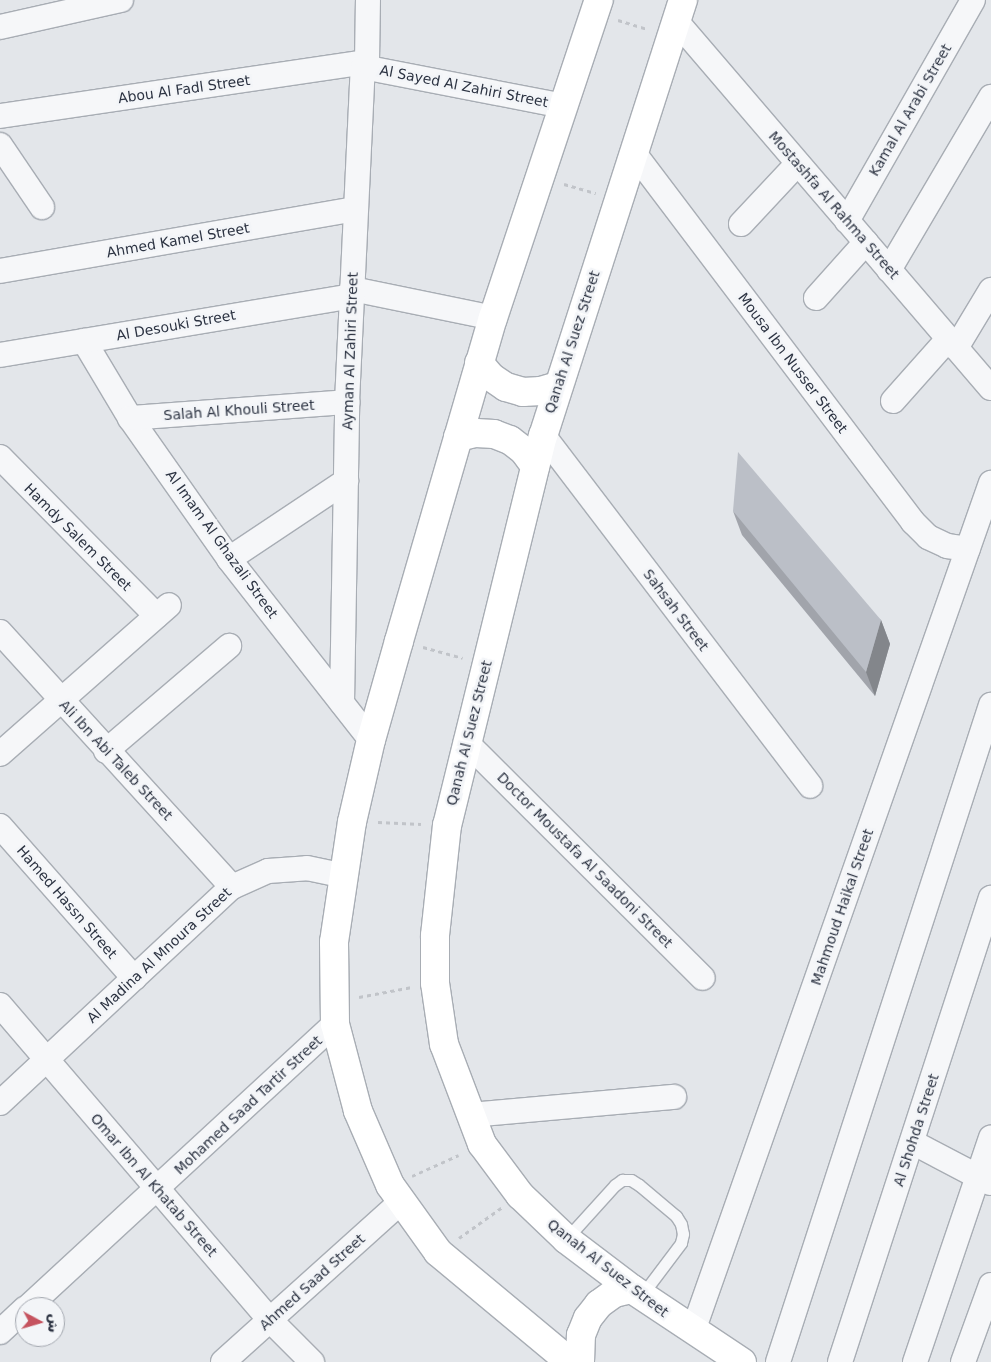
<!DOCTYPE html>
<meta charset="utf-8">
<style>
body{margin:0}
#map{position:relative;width:991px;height:1362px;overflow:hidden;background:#e3e6ea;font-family:"DejaVu Sans",Cairo,sans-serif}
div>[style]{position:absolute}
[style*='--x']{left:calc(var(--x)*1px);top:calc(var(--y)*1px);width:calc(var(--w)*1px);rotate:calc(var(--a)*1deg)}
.path>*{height:3px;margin-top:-1.5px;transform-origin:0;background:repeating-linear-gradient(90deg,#c1c4c9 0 4px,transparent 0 8px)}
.roads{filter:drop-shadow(1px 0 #a8adb4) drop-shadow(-1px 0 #a8adb4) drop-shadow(0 1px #a8adb4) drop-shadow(0 -1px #a8adb4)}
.lane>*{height:11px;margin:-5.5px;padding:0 5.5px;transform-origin:5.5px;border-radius:5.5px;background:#f6f7f9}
.street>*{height:24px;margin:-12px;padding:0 12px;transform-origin:12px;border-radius:12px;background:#f6f7f9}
.secondary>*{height:28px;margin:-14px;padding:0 14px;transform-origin:14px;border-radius:14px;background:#fff}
.wall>*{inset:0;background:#a1a4ab}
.shaded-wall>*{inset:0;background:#83868b}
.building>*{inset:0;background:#bbbfc7}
span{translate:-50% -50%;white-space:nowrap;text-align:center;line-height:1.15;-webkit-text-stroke:5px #f3f5f8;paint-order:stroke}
.street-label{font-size:14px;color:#2c3342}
.north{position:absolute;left:15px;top:1297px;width:50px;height:50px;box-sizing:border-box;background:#f3f5f8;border:1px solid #a3a7af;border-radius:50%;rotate:96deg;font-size:14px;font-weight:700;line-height:20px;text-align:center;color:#2c3342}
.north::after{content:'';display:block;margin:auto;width:18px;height:22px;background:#c5535f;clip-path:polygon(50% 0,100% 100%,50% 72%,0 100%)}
</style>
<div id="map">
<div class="path">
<i style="--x:618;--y:20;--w:31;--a:17"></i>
<i style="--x:564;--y:184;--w:33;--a:16"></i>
<i style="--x:423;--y:647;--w:41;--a:15.4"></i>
<i style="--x:378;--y:822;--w:43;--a:2.7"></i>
<i style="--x:359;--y:997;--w:54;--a:-10.7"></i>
<i style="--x:412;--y:1176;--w:51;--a:-24.1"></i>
<i style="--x:459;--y:1238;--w:52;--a:-35.5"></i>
</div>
<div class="roads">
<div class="lane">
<i style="--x:566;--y:1239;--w:73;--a:-47.8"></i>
<i style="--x:615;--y:1185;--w:9;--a:-36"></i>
<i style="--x:622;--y:1180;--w:9;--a:0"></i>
<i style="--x:631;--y:1180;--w:9;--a:32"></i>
<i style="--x:639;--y:1185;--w:48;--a:40"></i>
<i style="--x:676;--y:1216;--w:9;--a:58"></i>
<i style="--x:681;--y:1224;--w:10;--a:79"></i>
<i style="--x:683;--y:1234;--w:9;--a:103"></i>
<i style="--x:681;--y:1243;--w:66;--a:127"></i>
</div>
<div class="street">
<i style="--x:677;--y:22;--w:482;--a:49.4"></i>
<i style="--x:0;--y:27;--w:124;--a:-12.6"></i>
<i style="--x:363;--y:67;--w:205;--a:11"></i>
<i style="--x:0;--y:116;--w:371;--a:-8.4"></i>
<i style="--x:0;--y:145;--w:75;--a:55.9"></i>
<i style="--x:634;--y:153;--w:463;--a:52.9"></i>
<i style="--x:913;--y:522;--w:21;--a:45"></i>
<i style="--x:928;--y:537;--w:21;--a:25"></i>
<i style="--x:947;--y:546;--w:21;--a:8"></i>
<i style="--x:847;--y:221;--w:254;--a:-60.3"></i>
<i style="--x:741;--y:224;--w:83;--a:-46.9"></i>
<i style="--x:889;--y:270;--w:201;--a:-59.5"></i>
<i style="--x:0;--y:271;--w:361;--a:-9.9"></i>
<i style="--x:352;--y:289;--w:144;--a:11.6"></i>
<i style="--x:816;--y:298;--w:75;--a:-48.2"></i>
<i style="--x:84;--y:341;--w:90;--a:59.1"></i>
<i style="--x:130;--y:418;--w:172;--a:54.9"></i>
<i style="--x:229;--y:559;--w:230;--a:51.9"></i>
<i style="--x:956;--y:348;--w:68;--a:-58.9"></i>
<i style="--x:0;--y:355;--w:357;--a:-9.5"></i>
<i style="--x:893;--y:401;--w:83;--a:-48.4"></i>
<i style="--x:130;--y:418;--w:218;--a:-4.2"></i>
<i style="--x:543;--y:435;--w:441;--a:52.7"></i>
<i style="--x:0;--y:457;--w:223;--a:45.4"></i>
<i style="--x:229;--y:559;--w:141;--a:-33.7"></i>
<i style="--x:0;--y:632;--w:345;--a:47.7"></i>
<i style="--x:342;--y:703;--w:301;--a:-89"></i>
<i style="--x:347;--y:402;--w:335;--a:-87.3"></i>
<i style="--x:363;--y:67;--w:6;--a:-51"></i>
<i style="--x:367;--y:62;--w:62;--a:-89.1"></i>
<i style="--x:466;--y:742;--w:334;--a:44.9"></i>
<i style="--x:106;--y:751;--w:162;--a:-40.5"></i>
<i style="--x:0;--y:754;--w:225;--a:-41.4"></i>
<i style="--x:0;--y:826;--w:203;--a:48.6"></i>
<i style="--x:0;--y:1005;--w:413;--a:49.4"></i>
<i style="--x:269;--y:1319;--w:61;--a:45"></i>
<i style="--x:0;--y:1103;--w:317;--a:-43"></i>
<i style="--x:232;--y:887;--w:39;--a:-24"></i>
<i style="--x:268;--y:871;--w:39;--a:-4"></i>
<i style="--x:307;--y:868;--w:39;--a:12"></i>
<i style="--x:471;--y:1115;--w:204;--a:-5.1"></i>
<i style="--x:912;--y:1142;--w:88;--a:27.7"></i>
<i style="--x:28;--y:1307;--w:418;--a:-42.7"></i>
<i style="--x:693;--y:1331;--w:899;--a:-70.64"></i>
<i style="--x:0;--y:1332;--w:34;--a:-43"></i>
<i style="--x:223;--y:1362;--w:239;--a:-42"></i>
<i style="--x:778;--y:1362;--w:691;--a:-72.04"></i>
<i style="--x:840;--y:1362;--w:488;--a:-72"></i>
<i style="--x:915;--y:1362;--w:237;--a:-71.3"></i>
<i style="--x:963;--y:1362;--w:82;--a:-70"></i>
</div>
<div class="secondary">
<i style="--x:683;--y:0;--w:457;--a:107.8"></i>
<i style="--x:543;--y:435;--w:402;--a:103.8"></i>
<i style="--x:447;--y:825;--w:112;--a:96.2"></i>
<i style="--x:435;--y:936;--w:47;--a:90"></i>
<i style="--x:435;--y:983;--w:62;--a:81.6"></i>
<i style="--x:444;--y:1044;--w:107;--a:69.2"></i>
<i style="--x:482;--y:1144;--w:64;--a:53.3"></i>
<i style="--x:520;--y:1195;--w:64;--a:43.7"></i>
<i style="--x:566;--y:1239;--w:83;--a:37.1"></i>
<i style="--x:632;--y:1289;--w:132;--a:33.6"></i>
<i style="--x:479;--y:363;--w:18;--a:49"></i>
<i style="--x:491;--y:377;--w:18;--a:34"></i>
<i style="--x:506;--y:387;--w:18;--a:16"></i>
<i style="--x:523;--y:392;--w:18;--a:-3"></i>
<i style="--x:541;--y:391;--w:17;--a:-17"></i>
<i style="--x:458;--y:437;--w:18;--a:-13"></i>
<i style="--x:476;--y:433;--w:18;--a:3"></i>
<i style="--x:494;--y:434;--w:17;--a:21"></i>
<i style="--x:510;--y:440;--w:18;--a:38"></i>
<i style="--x:524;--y:451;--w:19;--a:54"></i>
<i style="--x:570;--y:1362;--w:172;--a:-140.2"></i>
<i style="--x:438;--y:1252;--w:82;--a:-125.6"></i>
<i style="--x:390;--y:1185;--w:81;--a:-113.4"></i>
<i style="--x:358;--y:1111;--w:90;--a:-104.8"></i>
<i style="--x:335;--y:1024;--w:82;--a:-90.7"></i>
<i style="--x:334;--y:942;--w:121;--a:-81.5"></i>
<i style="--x:352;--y:822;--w:84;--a:-77"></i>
<i style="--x:371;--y:740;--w:103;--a:-74.2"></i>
<i style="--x:399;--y:641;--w:336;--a:-73.8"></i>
<i style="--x:493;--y:318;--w:335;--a:-71.6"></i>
<i style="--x:580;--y:1362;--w:27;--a:-88"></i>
<i style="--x:581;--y:1335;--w:18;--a:-68"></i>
<i style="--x:588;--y:1318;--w:18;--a:-52"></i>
<i style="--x:599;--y:1304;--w:19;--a:-36"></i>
<i style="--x:614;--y:1293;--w:18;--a:-13"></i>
</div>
</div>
<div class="wall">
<i style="clip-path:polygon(733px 511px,881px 620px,890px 644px,875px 696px,742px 535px)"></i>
</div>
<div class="shaded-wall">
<i style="clip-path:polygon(881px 620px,890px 644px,875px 696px,866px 672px)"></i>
</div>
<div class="building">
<i style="clip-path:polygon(738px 452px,881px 620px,866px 672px,733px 511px)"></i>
</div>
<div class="street-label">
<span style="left:464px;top:86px;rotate:11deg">Al Sayed Al Zahiri Street</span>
<span style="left:184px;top:89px;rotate:-8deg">Abou Al Fadl Street</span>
<span style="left:910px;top:110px;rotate:-60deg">Kamal Al Arabi Street</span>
<span style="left:834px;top:205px;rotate:49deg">Mostashfa Al Rahma Street</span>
<span style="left:178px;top:240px;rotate:-10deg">Ahmed Kamel Street</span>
<span style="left:176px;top:325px;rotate:-10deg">Al Desouki Street</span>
<span style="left:572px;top:342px;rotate:-72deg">Qanah Al Suez Street</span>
<span style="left:350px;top:351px;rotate:-88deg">Ayman Al Zahiri Street</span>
<span style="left:793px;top:363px;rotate:53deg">Mousa Ibn Nusser Street</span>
<span style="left:239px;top:410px;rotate:-4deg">Salah Al Khouli Street</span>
<span style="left:78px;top:537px;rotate:45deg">Hamdy Salem Street</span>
<span style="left:222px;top:544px;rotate:54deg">Al Imam Al Ghazali Street</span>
<span style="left:676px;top:610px;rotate:53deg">Sahsah Street</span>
<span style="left:469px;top:733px;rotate:-76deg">Qanah Al Suez Street</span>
<span style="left:116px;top:760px;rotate:47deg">Ali Ibn Abi Taleb Street</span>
<span style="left:585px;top:860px;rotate:45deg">Doctor Moustafa Al Saadoni Street</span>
<span style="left:67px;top:902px;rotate:49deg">Hamed Hassn Street</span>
<span style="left:842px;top:907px;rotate:-71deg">Mahmoud Haikal Street</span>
<span style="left:159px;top:955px;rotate:-43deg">Al Madina Al Mnoura Street</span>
<span style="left:248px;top:1105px;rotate:-43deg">Mohamed Saad Tartir Street</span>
<span style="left:916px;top:1130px;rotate:-72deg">Al Shohda Street</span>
<span style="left:154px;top:1185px;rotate:49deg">Omar Ibn Al Khatab Street</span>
<span style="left:608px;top:1268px;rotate:38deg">Qanah Al Suez Street</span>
<span style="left:312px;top:1282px;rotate:-42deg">Ahmed Saad Street</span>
</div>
<div class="north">ش</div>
</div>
